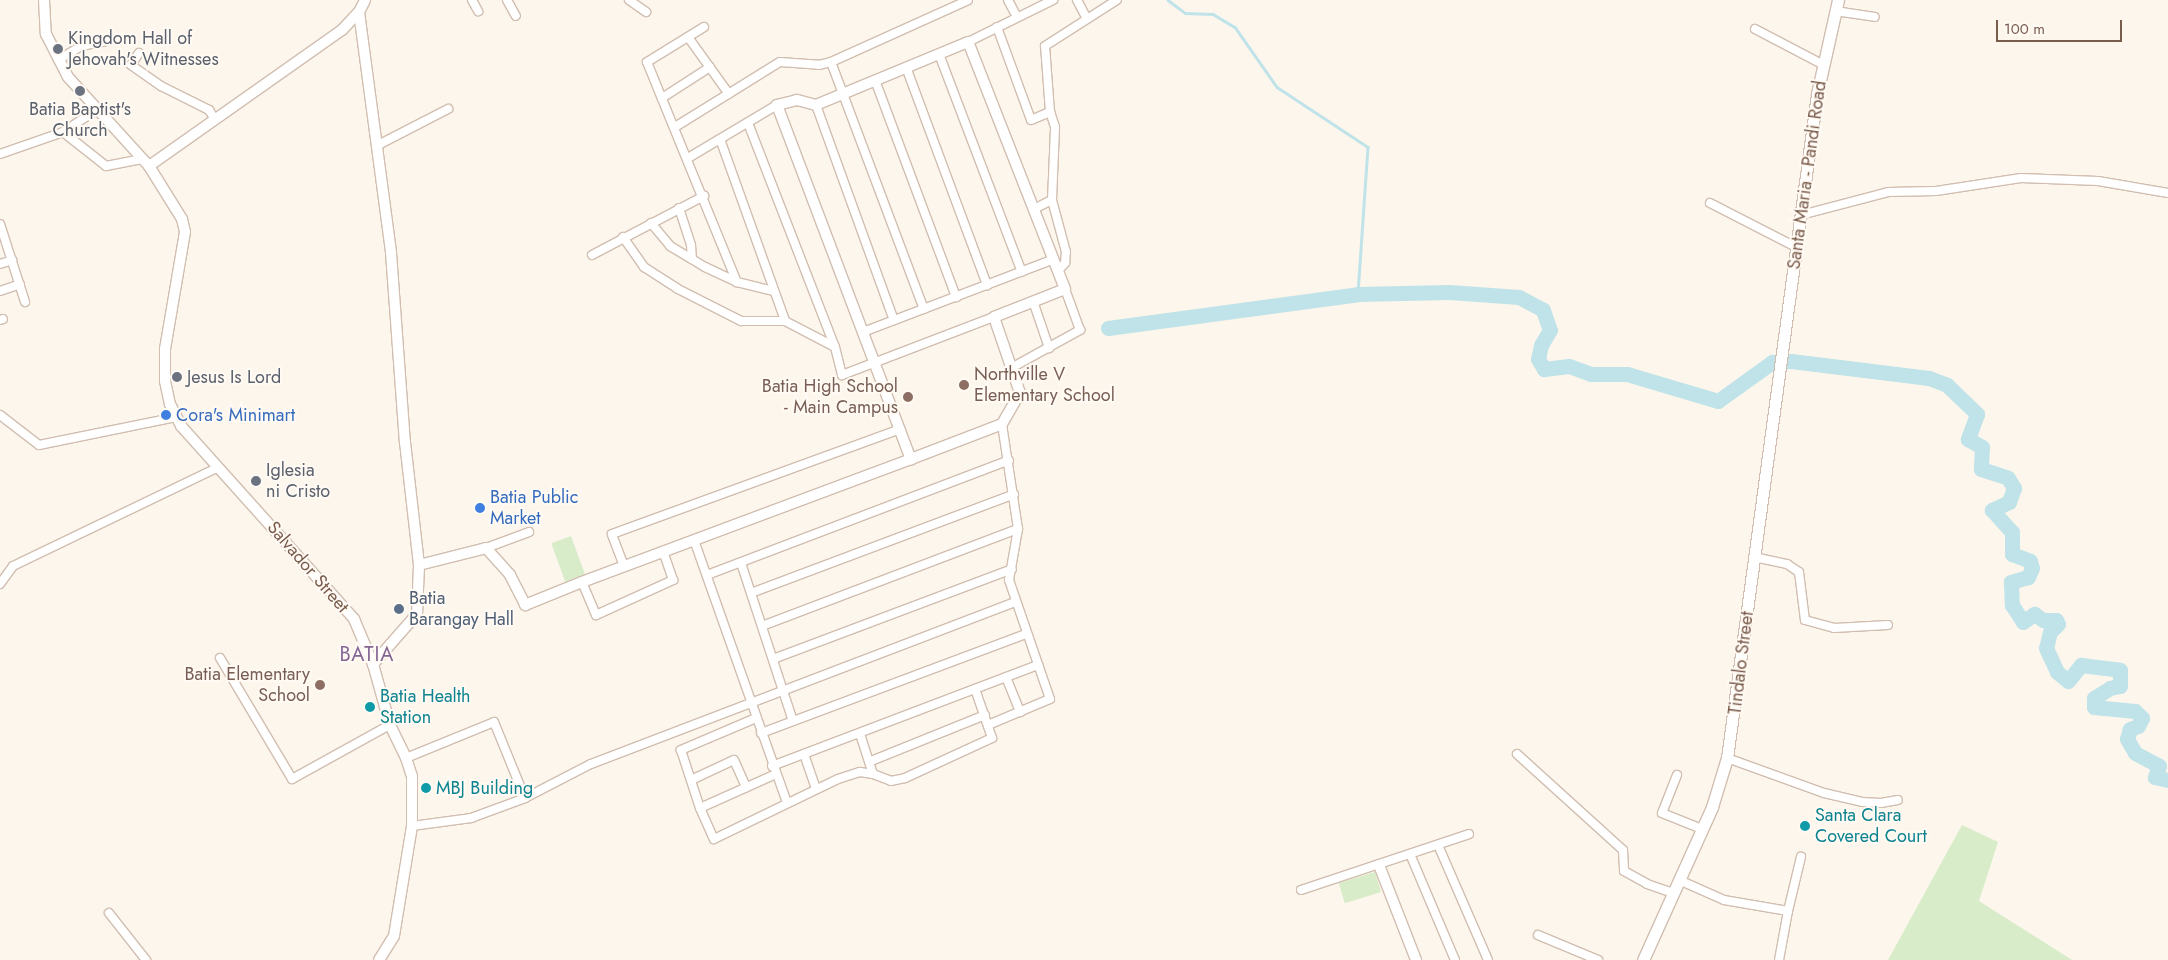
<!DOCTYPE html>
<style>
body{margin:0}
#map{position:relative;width:2168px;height:960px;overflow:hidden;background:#fdf6ec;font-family:Jost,sans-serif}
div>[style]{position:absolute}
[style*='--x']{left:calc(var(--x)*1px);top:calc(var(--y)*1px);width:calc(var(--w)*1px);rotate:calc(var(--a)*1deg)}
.green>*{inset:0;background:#d8ecc9;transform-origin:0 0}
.stream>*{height:2.5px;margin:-1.25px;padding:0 1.25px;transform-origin:1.25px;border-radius:1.25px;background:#bfe3e8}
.river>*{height:15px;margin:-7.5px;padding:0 7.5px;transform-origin:7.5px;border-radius:7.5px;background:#bfe3e8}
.roads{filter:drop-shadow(1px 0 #d1beb0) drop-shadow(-1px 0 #d1beb0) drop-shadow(0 1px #d1beb0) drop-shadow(0 -1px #d1beb0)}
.minor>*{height:8px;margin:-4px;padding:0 4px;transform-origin:4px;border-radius:4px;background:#fff}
.tertiary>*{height:10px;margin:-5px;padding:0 5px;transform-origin:5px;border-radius:5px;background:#fff}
.secondary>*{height:11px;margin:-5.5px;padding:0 5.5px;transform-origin:5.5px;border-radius:5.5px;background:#fff}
.dots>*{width:14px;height:14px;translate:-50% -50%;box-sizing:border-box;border:2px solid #fffaf3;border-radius:50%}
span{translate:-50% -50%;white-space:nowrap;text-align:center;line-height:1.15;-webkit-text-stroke:4px #fffaf3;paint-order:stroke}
.worship-label{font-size:18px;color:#5b616d}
.left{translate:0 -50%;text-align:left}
.street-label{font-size:18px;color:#7a5c4d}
.education-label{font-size:18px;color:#785e54}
.right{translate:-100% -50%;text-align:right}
.shop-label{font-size:18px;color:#366cbe}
.service-label{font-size:18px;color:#4e5e75}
.culture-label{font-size:18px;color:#0d838f}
.quarter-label{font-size:20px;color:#846695;letter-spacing:1px}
.scale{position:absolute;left:1996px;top:20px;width:126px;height:22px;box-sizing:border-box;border:2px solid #7a5c4d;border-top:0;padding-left:6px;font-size:15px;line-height:18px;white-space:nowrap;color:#7a5c4d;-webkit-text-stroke:4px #fffaf3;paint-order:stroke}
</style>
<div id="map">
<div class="green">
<i style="left:571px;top:536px;width:41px;height:21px;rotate:70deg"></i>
<i style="clip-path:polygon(1962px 825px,1998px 842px,1979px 901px,2072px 960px,1888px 960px)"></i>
<i style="left:1375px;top:872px;width:21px;height:38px;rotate:73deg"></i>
</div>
<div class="stream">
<i style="--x:1168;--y:0;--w:21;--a:37"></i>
<i style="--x:1185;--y:13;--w:28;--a:2"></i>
<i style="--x:1213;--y:14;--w:26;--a:31"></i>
<i style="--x:1235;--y:27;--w:73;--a:55"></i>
<i style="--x:1277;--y:87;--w:109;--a:33.4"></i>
<i style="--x:1368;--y:147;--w:147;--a:93.9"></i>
</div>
<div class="river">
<i style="--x:1108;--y:328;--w:252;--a:-7.7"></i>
<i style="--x:1358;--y:294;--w:91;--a:-1.3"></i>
<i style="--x:1449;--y:292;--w:70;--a:4.1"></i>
<i style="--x:1519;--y:297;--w:27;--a:28"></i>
<i style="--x:1543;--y:310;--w:21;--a:71"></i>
<i style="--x:1550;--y:330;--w:17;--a:121"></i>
<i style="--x:1541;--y:345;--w:14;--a:102"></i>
<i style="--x:1538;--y:359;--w:12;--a:59"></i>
<i style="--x:1544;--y:369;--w:25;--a:-7"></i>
<i style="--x:1569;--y:366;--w:23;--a:20"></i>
<i style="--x:1591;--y:374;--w:36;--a:0"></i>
<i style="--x:1627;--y:374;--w:95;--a:16.5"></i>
<i style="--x:1718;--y:401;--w:67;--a:-35.8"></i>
<i style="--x:1772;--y:362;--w:19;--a:-3"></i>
<i style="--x:1791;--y:361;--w:139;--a:7"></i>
<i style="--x:1929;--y:378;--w:19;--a:21"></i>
<i style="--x:1947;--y:385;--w:42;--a:44"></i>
<i style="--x:1977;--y:414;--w:27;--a:110"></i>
<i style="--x:1968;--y:439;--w:16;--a:30"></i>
<i style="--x:1982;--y:447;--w:22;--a:93"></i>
<i style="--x:1981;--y:469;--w:28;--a:18"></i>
<i style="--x:2008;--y:478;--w:12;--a:59"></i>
<i style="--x:2014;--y:488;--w:15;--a:110"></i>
<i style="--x:2009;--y:502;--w:19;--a:155"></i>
<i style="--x:1992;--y:510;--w:30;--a:48"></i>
<i style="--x:2012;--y:532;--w:22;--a:90"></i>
<i style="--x:2012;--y:554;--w:19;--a:21"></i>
<i style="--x:2030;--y:561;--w:7;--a:74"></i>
<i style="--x:2032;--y:568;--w:10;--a:114"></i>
<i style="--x:2028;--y:577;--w:18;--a:164"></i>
<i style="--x:2011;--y:582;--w:23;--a:88"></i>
<i style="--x:2012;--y:605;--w:20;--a:57"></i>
<i style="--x:2023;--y:622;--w:14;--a:-36"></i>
<i style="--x:2034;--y:614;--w:11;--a:34"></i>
<i style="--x:2043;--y:620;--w:13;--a:0"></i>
<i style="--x:2056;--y:620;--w:4;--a:63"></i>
<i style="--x:2058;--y:624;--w:11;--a:135"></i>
<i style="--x:2050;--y:632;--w:16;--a:104"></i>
<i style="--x:2046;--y:648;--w:26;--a:65"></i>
<i style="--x:2057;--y:672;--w:14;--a:39"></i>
<i style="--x:2068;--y:681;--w:21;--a:-51"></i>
<i style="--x:2081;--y:665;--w:39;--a:7"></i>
<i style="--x:2120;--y:670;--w:16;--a:90"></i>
<i style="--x:2120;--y:686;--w:10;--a:169"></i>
<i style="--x:2110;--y:688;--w:19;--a:148"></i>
<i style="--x:2094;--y:698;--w:9;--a:90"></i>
<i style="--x:2094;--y:707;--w:41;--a:5.6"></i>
<i style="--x:2135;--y:711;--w:10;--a:45"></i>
<i style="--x:2142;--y:718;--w:9;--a:117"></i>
<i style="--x:2138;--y:726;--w:9;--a:159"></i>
<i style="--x:2130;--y:729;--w:10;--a:107"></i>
<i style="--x:2127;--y:739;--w:16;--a:60"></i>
<i style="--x:2135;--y:753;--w:27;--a:28"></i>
<i style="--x:2159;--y:766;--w:12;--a:110"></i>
<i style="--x:2155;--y:777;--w:13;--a:13"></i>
</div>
<div class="roads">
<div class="minor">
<i style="--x:472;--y:0;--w:13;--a:61"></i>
<i style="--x:507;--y:0;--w:18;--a:61"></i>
<i style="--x:629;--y:0;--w:21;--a:35"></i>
<i style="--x:1008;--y:0;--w:19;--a:62"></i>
<i style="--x:1077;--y:0;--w:21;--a:62"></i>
<i style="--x:1835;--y:11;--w:40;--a:8.5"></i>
<i style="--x:704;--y:27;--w:67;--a:148.4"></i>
<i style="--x:647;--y:62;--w:238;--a:67.8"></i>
<i style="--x:997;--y:27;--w:99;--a:69.9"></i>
<i style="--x:1031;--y:120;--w:21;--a:-23"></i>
<i style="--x:1755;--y:29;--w:76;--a:27.6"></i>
<i style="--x:688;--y:37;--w:70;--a:54.3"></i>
<i style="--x:968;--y:42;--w:95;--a:-26.3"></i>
<i style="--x:139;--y:53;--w:14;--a:124"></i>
<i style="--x:131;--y:65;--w:37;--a:35"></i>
<i style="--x:161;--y:86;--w:54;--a:26.6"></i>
<i style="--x:209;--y:110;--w:9;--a:58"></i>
<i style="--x:939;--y:54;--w:233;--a:69.2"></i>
<i style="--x:58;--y:60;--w:27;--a:-31"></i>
<i style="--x:81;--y:46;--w:25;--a:-11"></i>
<i style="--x:831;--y:62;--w:264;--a:69.4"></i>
<i style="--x:906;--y:67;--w:233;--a:69.6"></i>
<i style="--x:875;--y:80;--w:232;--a:69.5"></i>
<i style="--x:662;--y:98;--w:57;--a:-32.9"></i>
<i style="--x:816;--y:105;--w:229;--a:70.1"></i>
<i style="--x:748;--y:123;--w:240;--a:68.8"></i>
<i style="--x:675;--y:127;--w:123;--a:-31.8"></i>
<i style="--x:780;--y:62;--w:39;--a:4"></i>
<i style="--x:819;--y:65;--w:12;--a:-14"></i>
<i style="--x:831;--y:62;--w:150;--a:-24.3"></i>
<i style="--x:63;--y:132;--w:42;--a:-33.3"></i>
<i style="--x:720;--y:139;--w:193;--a:70.3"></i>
<i style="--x:378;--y:145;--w:79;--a:-27.2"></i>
<i style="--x:0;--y:154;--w:67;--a:-19.2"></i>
<i style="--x:63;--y:132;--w:55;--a:38.3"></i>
<i style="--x:106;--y:166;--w:38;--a:-11"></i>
<i style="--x:688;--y:158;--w:104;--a:-30.8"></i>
<i style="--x:1710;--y:203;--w:97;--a:27.1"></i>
<i style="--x:679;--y:208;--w:39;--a:72"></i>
<i style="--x:691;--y:245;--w:14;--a:86"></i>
<i style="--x:1034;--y:209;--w:20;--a:-27"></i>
<i style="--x:1801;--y:215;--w:90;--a:-14.8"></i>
<i style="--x:1888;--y:192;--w:48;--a:-1.2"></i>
<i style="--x:1936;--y:191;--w:86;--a:-8.7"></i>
<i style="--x:2021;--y:178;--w:77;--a:2.2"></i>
<i style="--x:2098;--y:181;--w:71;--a:9.7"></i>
<i style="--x:651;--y:223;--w:30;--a:50"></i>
<i style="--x:670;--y:246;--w:41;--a:31"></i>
<i style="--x:705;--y:267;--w:35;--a:25"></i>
<i style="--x:737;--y:282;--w:38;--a:14"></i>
<i style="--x:0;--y:224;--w:82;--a:72.2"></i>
<i style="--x:623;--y:237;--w:37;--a:55"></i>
<i style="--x:644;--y:267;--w:40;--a:32.9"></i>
<i style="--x:678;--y:289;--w:71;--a:26.9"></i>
<i style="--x:741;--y:321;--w:44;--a:0"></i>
<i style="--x:785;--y:321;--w:56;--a:27.5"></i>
<i style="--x:835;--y:347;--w:29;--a:76"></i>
<i style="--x:842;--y:375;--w:163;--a:-20.9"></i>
<i style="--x:592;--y:255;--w:127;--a:-27.8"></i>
<i style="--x:0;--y:264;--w:13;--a:-18"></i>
<i style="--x:1058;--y:271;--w:11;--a:-49"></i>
<i style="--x:1065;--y:263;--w:11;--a:-85"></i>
<i style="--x:1066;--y:252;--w:54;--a:-105.1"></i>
<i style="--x:1052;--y:200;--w:73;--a:-87.6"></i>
<i style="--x:1055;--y:127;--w:16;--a:-108"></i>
<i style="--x:1050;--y:112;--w:66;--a:-94.3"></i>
<i style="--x:1045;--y:46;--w:85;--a:-32.6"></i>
<i style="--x:0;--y:291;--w:21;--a:-19"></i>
<i style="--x:1033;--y:301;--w:50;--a:71.2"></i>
<i style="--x:0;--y:320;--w:3;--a:-18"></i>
<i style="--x:863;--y:332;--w:204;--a:-20.9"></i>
<i style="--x:1013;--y:367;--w:77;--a:-28.9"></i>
<i style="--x:1080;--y:330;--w:44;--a:-110.1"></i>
<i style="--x:0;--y:415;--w:49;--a:37.6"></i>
<i style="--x:39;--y:445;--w:141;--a:-11.5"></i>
<i style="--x:694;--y:540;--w:279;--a:70.5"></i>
<i style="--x:486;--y:548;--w:46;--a:-20.4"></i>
<i style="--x:1754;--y:557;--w:34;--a:12"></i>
<i style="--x:1787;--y:564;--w:14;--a:34"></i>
<i style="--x:1799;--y:572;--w:48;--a:82.9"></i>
<i style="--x:1805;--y:620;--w:30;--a:15"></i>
<i style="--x:1834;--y:628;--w:54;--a:-3.2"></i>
<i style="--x:741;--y:563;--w:166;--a:71.8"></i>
<i style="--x:624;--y:566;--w:34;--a:-111"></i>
<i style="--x:612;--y:534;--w:307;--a:-20"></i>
<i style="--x:707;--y:575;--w:323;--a:-20.8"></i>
<i style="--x:582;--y:582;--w:36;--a:67"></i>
<i style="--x:596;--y:615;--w:85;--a:-24.4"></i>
<i style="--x:673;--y:580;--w:31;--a:-109"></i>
<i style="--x:0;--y:584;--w:22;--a:-54"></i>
<i style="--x:13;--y:566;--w:226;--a:-25.7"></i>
<i style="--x:751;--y:593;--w:281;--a:-20.6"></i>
<i style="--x:762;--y:626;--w:274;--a:-20.8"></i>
<i style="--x:220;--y:658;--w:141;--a:59.2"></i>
<i style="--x:292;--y:779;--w:112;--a:-28.9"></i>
<i style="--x:773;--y:659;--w:255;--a:-20.6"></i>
<i style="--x:1006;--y:677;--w:38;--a:68"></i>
<i style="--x:756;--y:718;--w:82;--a:156.9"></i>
<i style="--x:681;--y:750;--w:61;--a:71.9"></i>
<i style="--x:700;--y:808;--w:34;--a:66"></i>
<i style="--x:714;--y:839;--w:138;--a:-25.8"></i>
<i style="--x:838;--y:779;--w:23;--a:-18"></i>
<i style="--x:860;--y:772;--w:13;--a:9"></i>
<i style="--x:988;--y:725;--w:67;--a:-22.8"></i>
<i style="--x:1050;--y:699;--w:126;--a:-109"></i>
<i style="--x:1009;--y:580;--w:52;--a:-80"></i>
<i style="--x:1018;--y:529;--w:106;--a:-98.7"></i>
<i style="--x:761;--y:733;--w:283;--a:-20.5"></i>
<i style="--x:860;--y:734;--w:42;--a:72"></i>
<i style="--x:873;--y:774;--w:19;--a:21"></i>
<i style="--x:891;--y:781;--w:14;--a:-12"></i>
<i style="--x:905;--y:778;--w:96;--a:-24.7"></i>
<i style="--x:992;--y:738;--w:52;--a:-109.1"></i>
<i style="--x:804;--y:754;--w:36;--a:71"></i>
<i style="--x:1517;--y:754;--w:143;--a:42.2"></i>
<i style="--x:1623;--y:850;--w:21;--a:87"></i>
<i style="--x:1624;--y:871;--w:26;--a:29"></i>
<i style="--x:1647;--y:884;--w:28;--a:19"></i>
<i style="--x:406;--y:758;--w:95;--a:-22.2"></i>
<i style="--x:494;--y:722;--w:82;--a:67.8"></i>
<i style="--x:1727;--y:758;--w:103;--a:19.8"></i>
<i style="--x:1824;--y:793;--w:39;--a:13"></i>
<i style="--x:1862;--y:802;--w:19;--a:3"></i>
<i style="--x:1881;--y:803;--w:17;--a:-10"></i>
<i style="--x:871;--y:761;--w:123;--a:-22"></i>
<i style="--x:772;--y:766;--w:285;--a:-20.8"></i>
<i style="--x:1677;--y:775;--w:41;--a:111.5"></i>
<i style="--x:1662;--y:813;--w:43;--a:21.8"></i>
<i style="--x:691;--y:780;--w:47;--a:-24.9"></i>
<i style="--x:734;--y:760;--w:30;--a:66"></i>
<i style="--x:700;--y:808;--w:83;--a:-24.1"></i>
<i style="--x:412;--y:826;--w:60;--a:-7.7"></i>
<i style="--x:471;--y:818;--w:58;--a:-20.3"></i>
<i style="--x:525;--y:798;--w:74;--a:-27.3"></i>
<i style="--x:591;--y:764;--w:454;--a:-20.9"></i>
<i style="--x:1438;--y:845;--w:125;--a:66.5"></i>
<i style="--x:1410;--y:854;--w:115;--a:67"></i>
<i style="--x:1679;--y:880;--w:49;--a:24"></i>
<i style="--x:1724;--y:900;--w:65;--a:9.8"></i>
<i style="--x:1788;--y:911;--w:56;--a:-76.5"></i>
<i style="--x:1301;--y:890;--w:177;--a:-18.4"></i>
<i style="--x:109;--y:913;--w:60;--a:51.8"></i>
<i style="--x:1538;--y:935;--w:65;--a:22.6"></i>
<i style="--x:1779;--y:960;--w:50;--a:-79.6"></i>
</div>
<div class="tertiary">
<i style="--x:44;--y:0;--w:34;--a:87"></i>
<i style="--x:46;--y:34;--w:48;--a:62.9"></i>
<i style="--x:68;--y:77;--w:120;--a:47.7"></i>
<i style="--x:149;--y:166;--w:62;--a:58.1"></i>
<i style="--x:182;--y:219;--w:13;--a:77"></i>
<i style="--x:185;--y:232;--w:119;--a:99.7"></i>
<i style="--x:165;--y:349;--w:32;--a:90"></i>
<i style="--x:165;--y:381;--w:24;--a:78"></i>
<i style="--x:170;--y:404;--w:25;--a:63"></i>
<i style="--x:181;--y:426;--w:259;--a:48.1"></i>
<i style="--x:354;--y:619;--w:49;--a:67.1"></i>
<i style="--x:373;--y:664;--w:63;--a:74.4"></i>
<i style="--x:390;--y:725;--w:37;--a:64"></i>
<i style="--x:406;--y:758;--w:19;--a:72"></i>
<i style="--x:412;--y:776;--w:50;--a:90"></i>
<i style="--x:412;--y:826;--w:111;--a:99.3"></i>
<i style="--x:394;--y:936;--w:28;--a:122"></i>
<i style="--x:359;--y:12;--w:243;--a:82.4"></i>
<i style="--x:391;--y:253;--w:190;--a:85.8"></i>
<i style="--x:405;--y:442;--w:124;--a:83.5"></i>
<i style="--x:419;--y:565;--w:49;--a:92.3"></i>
<i style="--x:417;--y:614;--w:67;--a:131.3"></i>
<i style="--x:149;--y:166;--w:236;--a:-35.2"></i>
<i style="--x:342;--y:30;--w:25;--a:-47"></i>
<i style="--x:359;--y:12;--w:13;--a:-63"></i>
<i style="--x:419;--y:565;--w:69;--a:-14.2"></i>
<i style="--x:486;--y:548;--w:36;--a:48"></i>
<i style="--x:510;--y:575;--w:34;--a:63"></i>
<i style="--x:525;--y:605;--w:61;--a:-22"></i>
<i style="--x:582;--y:582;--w:351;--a:-20.5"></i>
<i style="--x:911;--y:459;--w:97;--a:-21"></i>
<i style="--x:1002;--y:424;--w:36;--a:-60"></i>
<i style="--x:1020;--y:393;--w:80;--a:-108.9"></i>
<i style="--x:994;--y:317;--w:76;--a:-21.5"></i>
<i style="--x:1065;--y:289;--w:265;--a:-111.4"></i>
<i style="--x:968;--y:42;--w:165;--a:157.5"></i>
<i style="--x:816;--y:105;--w:20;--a:-165"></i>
<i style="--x:797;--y:100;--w:21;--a:166"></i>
<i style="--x:777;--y:105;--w:379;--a:69.3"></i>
<i style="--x:1379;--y:865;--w:102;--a:68.7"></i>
</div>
<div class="secondary">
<i style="--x:1643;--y:960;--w:168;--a:-65.7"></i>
<i style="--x:1712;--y:807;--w:51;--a:-73"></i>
<i style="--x:1727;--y:758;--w:670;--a:-82.28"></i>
<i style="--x:1817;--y:94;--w:96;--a:-77.4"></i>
</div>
</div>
<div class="dots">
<i style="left:58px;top:49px;background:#6b7280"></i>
<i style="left:80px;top:91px;background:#6b7280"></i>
<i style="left:177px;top:377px;background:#6b7280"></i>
<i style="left:964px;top:385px;background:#8d6e63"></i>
<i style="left:908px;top:397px;background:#8d6e63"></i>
<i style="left:166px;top:415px;background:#3f7fe0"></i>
<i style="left:256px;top:481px;background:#6b7280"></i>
<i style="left:480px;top:508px;background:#3f7fe0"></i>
<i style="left:399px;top:609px;background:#5c6f8a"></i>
<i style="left:320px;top:685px;background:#8d6e63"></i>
<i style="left:370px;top:707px;background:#0f9aa8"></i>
<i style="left:426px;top:788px;background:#0f9aa8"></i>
<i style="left:1805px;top:826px;background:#0f9aa8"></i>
</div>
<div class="worship-label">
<span class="left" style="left:68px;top:49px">Kingdom Hall of<br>Jehovah's Witnesses</span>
<span style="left:80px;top:120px">Batia Baptist's<br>Church</span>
<span class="left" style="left:187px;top:377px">Jesus Is Lord</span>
<span class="left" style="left:266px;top:481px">Iglesia<br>ni Cristo</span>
</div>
<div class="street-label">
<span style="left:1807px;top:175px;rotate:-82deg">Santa Maria - Pandi Road</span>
<span style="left:308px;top:567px;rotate:49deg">Salvador Street</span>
<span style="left:1741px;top:663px;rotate:-83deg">Tindalo Street</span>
</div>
<div class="education-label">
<span class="left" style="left:974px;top:385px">Northville V<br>Elementary School</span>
<span class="right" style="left:898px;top:397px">Batia High School<br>- Main Campus</span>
<span class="right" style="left:310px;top:685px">Batia Elementary<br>School</span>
</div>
<div class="shop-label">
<span class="left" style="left:176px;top:415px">Cora's Minimart</span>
<span class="left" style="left:490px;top:508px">Batia Public<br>Market</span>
</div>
<div class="service-label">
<span class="left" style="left:409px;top:609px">Batia<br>Barangay Hall</span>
</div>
<div class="culture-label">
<span class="left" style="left:380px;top:707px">Batia Health<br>Station</span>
<span class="left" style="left:436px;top:788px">MBJ Building</span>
<span class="left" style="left:1815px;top:826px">Santa Clara<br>Covered Court</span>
</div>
<div class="quarter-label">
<span style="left:367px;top:654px">BATIA</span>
</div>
<div class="scale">100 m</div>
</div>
